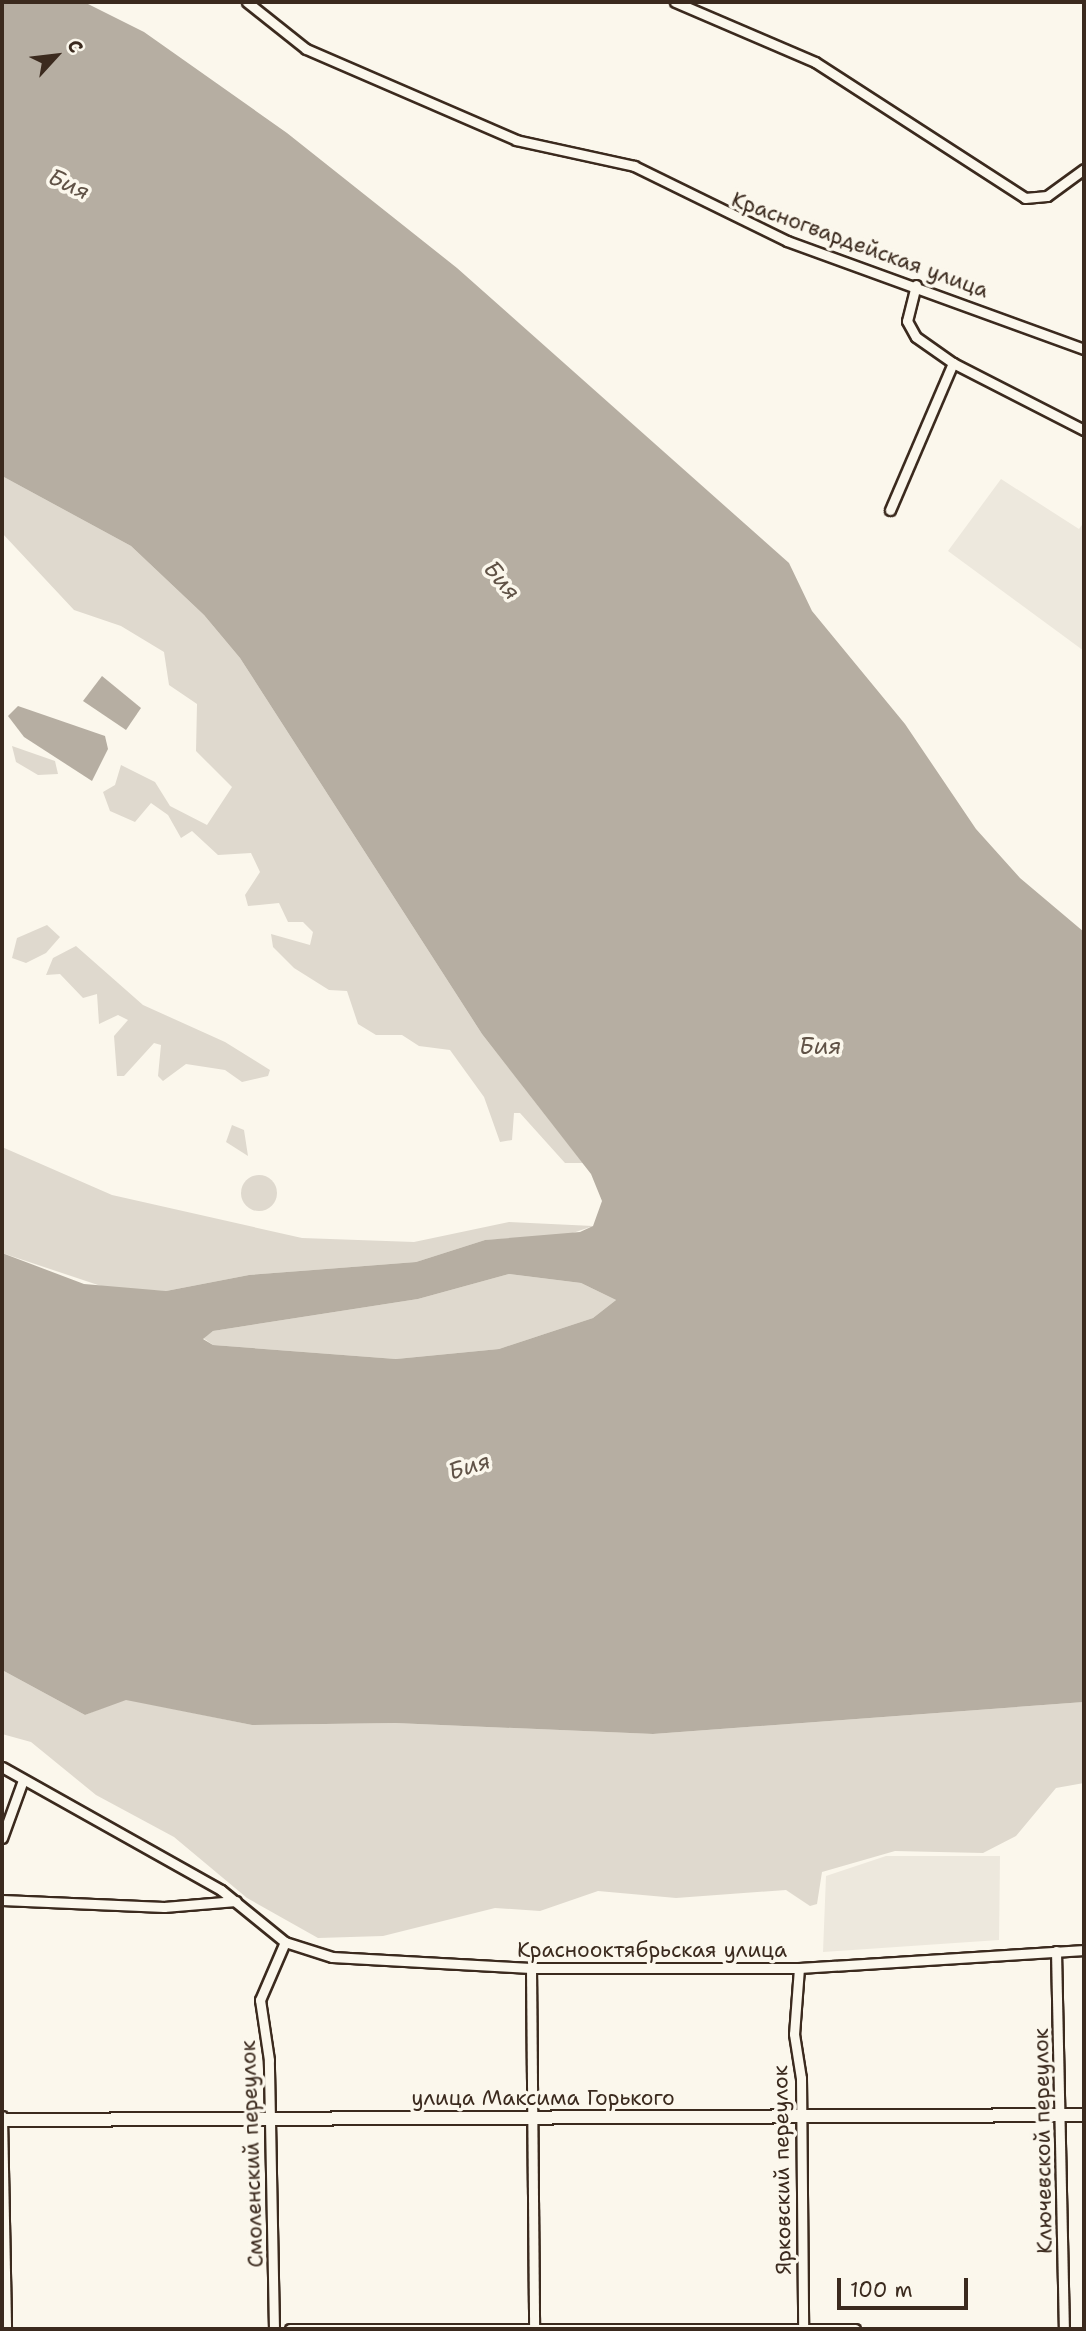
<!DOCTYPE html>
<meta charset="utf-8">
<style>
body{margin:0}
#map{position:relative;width:1086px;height:2331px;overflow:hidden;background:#fbf7ec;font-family:"Shantell Sans",sans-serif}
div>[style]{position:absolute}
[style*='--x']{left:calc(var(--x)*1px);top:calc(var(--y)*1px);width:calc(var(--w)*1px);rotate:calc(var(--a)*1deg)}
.built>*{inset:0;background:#ede8dd}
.green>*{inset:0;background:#dfd9ce}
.round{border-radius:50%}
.water>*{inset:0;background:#b6aea2}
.roads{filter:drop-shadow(2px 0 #3b2a1e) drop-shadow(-2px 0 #3b2a1e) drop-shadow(0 2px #3b2a1e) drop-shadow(0 -2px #3b2a1e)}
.minor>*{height:9px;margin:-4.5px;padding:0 4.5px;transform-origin:4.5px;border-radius:4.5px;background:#fbf7ec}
.secondary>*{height:12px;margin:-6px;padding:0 6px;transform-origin:6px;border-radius:6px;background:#fbf7ec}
span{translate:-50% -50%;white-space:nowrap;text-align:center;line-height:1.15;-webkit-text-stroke:7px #fbf7ec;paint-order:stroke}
.street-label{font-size:21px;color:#3b2a1e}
.water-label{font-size:23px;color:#605246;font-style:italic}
.frame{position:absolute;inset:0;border:4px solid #3b2a1e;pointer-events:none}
.north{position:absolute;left:21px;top:21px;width:70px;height:70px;-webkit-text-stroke:5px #fbf7ec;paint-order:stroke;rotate:63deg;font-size:19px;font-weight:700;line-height:28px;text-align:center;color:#3b2a1e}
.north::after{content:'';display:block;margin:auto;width:24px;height:32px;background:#3b2a1e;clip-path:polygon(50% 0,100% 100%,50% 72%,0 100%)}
.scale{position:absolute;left:837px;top:2278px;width:131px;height:32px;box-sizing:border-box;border:4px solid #3b2a1e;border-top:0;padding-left:9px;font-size:21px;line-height:24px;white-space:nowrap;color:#3b2a1e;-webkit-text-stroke:5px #fbf7ec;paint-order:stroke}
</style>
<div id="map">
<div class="built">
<i style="clip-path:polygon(1001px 479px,1079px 529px,1084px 522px,1084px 651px,948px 551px)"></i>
<i style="clip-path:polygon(886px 1856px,1000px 1856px,999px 1940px,823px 1952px,826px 1876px)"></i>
</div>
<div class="green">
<i style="clip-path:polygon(2px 476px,131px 546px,204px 615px,240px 658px,482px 1034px,583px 1163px,565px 1163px,520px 1113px,514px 1113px,512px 1140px,500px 1142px,484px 1097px,450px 1050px,419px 1046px,402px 1035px,376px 1035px,358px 1024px,347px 991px,329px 990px,294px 968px,273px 947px,271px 934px,310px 945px,313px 932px,303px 922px,288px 922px,279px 903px,248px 906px,245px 895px,260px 872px,251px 853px,218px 855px,192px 831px,181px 838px,168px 815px,151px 803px,135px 822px,110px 811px,103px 792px,115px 785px,121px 765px,155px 782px,170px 806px,207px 825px,232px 787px,196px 751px,197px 704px,169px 685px,164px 652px,121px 626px,74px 610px,2px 533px)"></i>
<i style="clip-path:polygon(12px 746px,55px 761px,58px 774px,38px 775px,16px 762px)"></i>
<i style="clip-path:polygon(47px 925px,60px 937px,46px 953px,26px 963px,12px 958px,17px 938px)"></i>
<i style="clip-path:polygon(76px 946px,143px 1005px,225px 1042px,270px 1070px,268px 1076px,242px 1082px,225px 1070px,186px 1064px,163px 1081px,158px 1076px,161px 1045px,154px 1043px,124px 1076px,117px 1076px,114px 1036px,128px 1020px,118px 1015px,99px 1024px,97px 994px,83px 998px,60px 974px,46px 975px,53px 958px)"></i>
<i style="clip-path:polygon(232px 1125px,244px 1130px,248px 1156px,226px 1142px)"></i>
<i style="clip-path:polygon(2px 1147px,112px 1195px,302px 1238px,414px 1242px,509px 1222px,593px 1226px,567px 1235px,485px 1240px,416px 1262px,249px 1275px,166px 1291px,110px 1289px,2px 1253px)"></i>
<i class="round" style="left:241px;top:1175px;width:36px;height:36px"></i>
<i style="clip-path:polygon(509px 1274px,581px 1283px,616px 1300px,593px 1318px,499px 1349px,396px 1359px,213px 1345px,203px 1338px,213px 1331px,418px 1299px)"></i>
<i style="clip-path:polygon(2px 1670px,85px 1715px,125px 1699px,252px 1725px,395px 1723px,653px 1734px,1084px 1702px,1084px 1783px,1056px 1788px,1016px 1836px,983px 1853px,895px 1851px,822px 1872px,817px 1904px,810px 1906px,786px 1890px,676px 1898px,598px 1891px,540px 1911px,495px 1908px,383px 1936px,318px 1938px,247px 1898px,174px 1837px,96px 1795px,31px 1742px,2px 1734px)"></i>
</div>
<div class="water">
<i style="clip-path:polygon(evenodd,2px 2px,84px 2px,144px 32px,287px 133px,457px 268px,789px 563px,812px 611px,905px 724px,976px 829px,1020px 878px,1084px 932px,1084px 1702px,653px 1734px,395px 1723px,252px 1725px,126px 1700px,85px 1715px,2px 1670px,2px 1253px,84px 1284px,166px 1291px,249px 1275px,416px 1262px,485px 1240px,580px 1232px,593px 1226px,602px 1201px,591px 1174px,482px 1034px,240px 658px,204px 615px,131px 546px,2px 476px,2px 2px,509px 1274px,581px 1283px,616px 1300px,593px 1318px,499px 1349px,396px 1359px,213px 1345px,203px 1339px,213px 1331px,418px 1299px,509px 1274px)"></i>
<i style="clip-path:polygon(102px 676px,141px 708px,126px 730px,83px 701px)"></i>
<i style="clip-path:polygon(18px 706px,105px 736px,108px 749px,92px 781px,24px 737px,8px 716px)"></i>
</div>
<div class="roads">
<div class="minor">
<i style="--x:247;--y:2;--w:75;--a:38.5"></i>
<i style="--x:306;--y:49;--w:229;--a:23.4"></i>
<i style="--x:516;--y:140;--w:121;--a:12.4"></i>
<i style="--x:634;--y:166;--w:170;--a:26.1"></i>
<i style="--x:787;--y:241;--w:316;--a:20"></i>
<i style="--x:675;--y:2;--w:152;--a:23.2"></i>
<i style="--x:815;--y:62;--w:250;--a:32.9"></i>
<i style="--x:1025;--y:198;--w:22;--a:-5"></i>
<i style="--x:1047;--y:196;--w:46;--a:-36.1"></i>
<i style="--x:916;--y:285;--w:37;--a:104"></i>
<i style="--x:907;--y:321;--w:18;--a:61"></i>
<i style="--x:916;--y:337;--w:45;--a:35.1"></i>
<i style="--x:953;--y:363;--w:147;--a:27.1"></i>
<i style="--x:890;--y:510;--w:160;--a:-66.8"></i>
<i style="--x:2;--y:1767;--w:251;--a:29.3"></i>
<i style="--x:221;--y:1890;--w:82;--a:39.1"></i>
<i style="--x:285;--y:1942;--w:49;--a:17.7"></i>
<i style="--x:332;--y:1957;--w:199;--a:3.2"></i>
<i style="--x:531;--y:1968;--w:268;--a:0"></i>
<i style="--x:799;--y:1968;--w:286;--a:-3.6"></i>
<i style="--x:2;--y:1838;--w:62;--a:-70.1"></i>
<i style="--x:2;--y:1900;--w:162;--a:2.5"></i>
<i style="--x:164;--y:1907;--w:72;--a:-4.8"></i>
<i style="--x:1056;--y:1951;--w:378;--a:88.8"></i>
<i style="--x:531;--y:1968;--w:361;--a:89.5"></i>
<i style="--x:799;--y:1968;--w:66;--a:94.3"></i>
<i style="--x:794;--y:2034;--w:45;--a:81"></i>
<i style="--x:801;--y:2078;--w:251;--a:89.5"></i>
<i style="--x:2;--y:2116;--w:213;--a:88.9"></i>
<i style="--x:274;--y:2329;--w:269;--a:-91.1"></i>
<i style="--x:269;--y:2060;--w:61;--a:-98.5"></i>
<i style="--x:260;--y:2000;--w:63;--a:-66.7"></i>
<i style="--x:290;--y:2329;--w:565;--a:0"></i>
</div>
<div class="secondary">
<i style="--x:2;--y:2120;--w:1082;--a:-0.26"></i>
</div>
</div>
<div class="street-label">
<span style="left:860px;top:245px;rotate:20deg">Красногвардейская улица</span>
<span style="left:652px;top:1950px">Краснооктябрьская улица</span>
<span style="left:543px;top:2098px">улица Максима Горького</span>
<span style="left:1043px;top:2141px;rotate:-91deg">Ключевской переулок</span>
<span style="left:252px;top:2154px;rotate:-92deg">Смоленский переулок</span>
<span style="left:782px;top:2170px;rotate:-91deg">Ярковский переулок</span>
</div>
<div class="water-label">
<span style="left:69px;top:184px;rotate:25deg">Бия</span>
<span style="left:502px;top:580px;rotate:50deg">Бия</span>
<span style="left:820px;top:1046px">Бия</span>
<span style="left:469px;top:1466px;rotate:-17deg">Бия</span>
</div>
<div class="frame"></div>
<div class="north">С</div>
<div class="scale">100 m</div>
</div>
